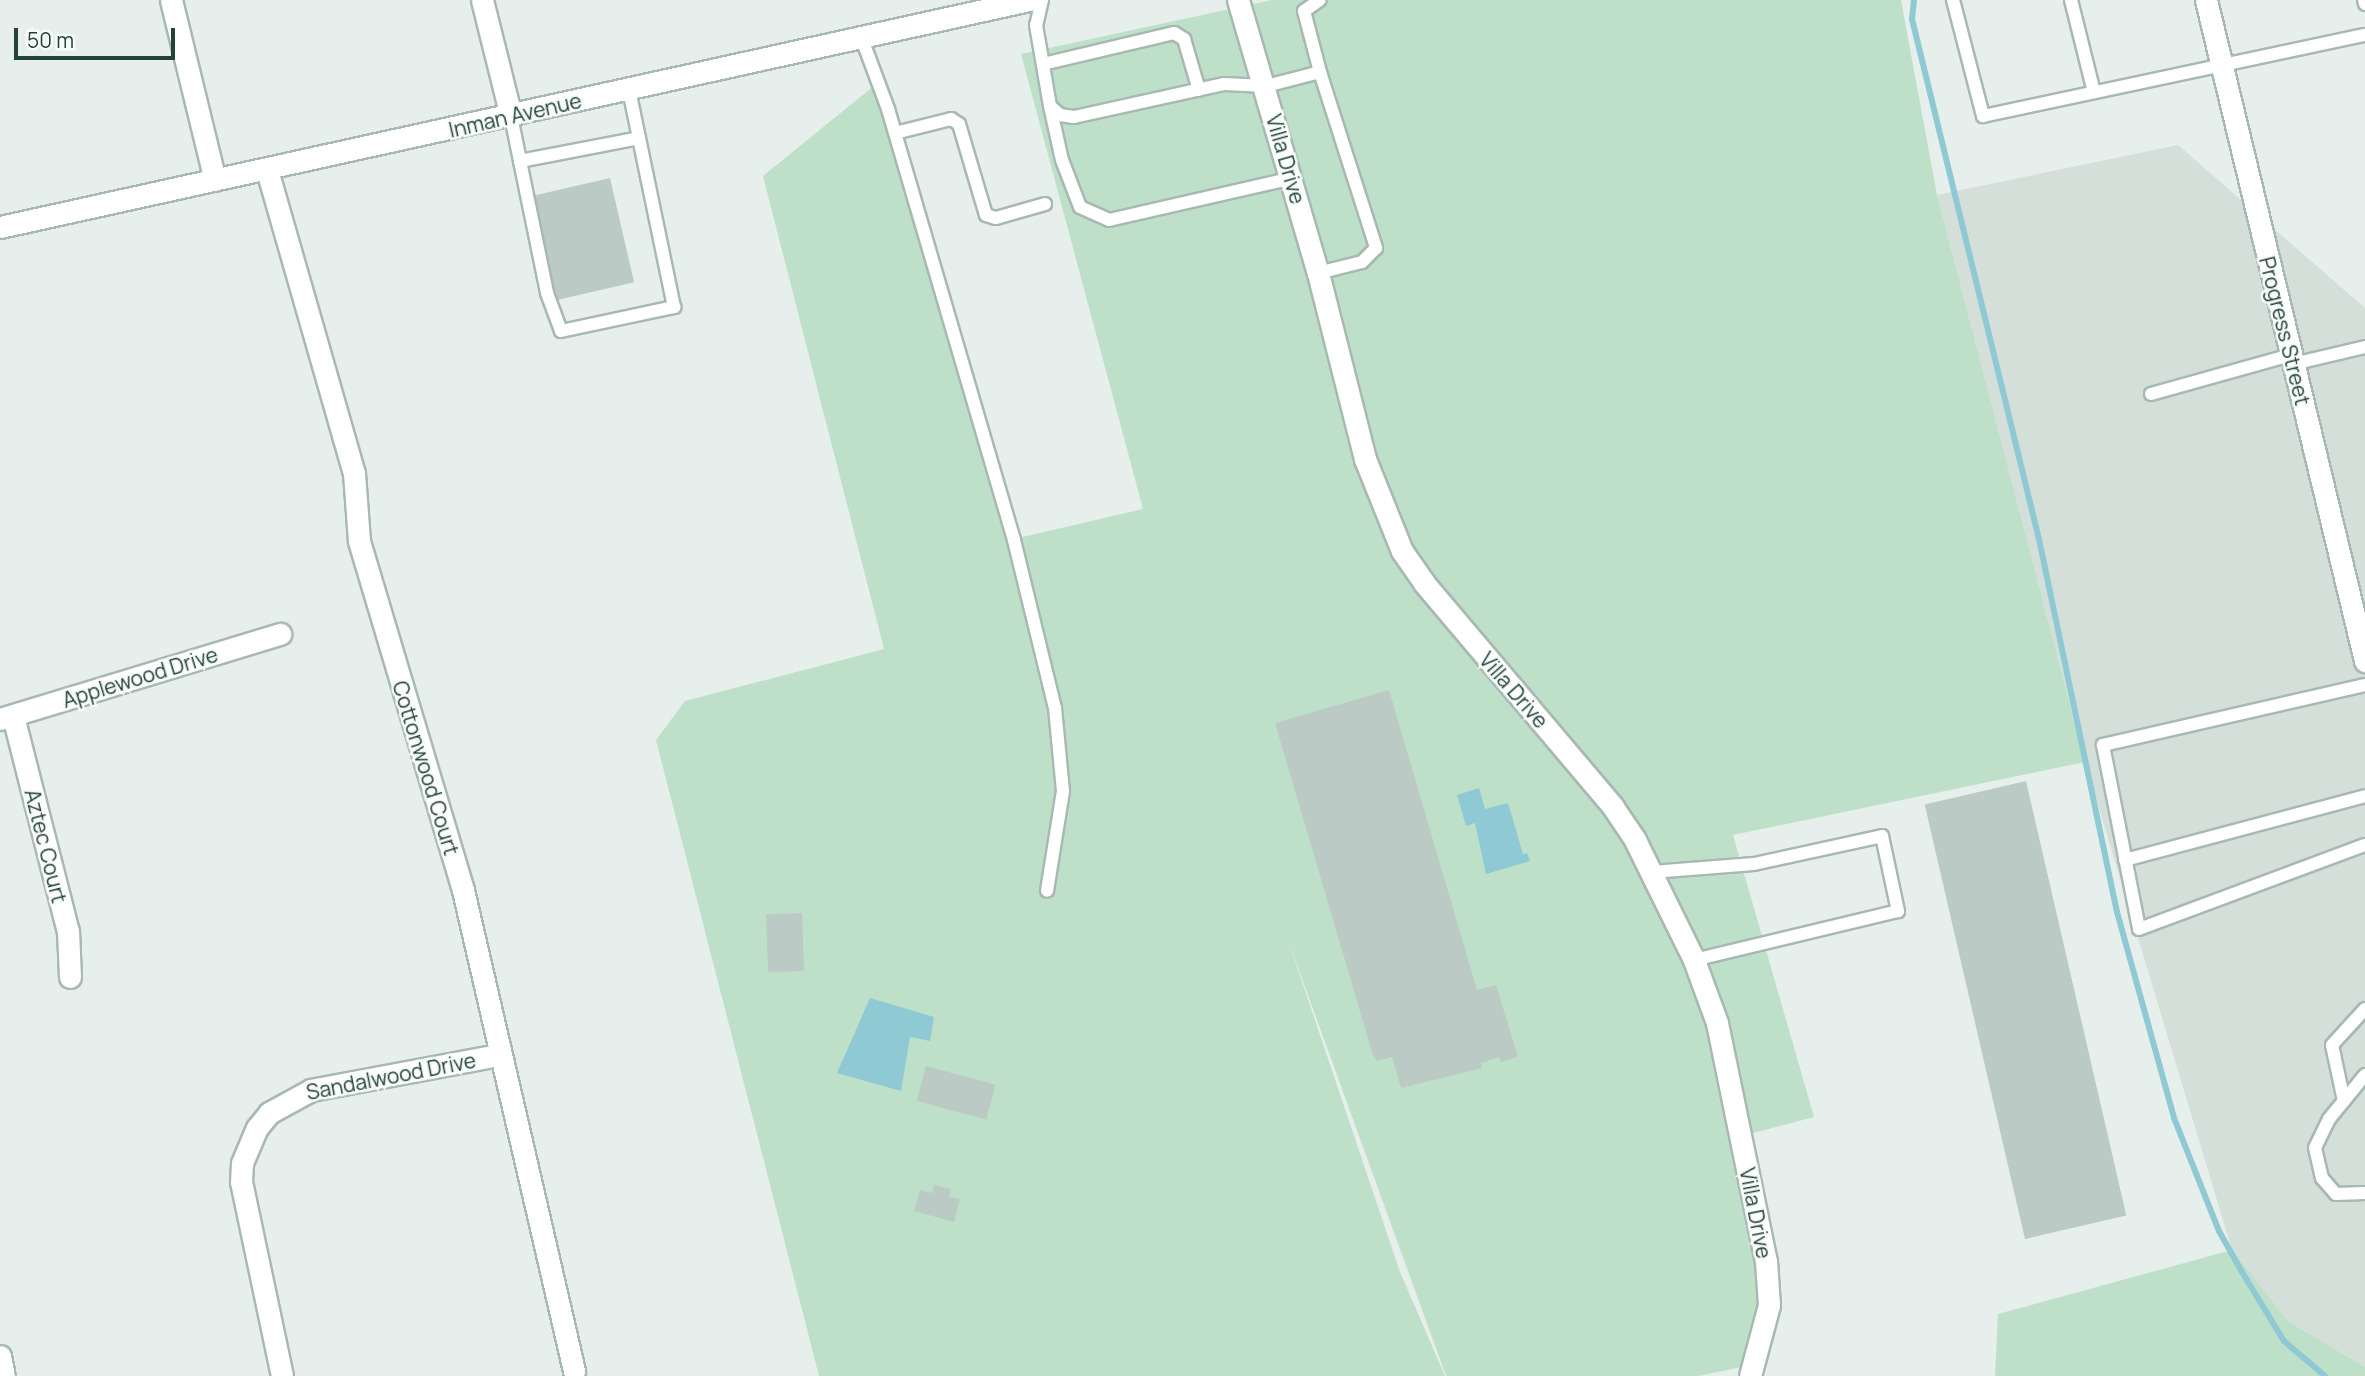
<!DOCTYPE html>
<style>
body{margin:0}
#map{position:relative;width:2365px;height:1376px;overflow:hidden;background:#e6efeb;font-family:Manrope,sans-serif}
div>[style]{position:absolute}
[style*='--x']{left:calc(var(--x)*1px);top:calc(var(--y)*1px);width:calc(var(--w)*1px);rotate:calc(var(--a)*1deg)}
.built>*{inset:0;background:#d4dfda}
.green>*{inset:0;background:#bfe0c8}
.water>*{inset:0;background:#8ec9d4}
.stream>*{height:6px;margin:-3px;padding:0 3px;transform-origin:3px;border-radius:3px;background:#8ec9d4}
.building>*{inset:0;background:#bbcac4;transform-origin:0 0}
.roads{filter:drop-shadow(2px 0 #a8b8b2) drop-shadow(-2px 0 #a8b8b2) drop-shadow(0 2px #a8b8b2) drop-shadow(0 -2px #a8b8b2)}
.service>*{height:12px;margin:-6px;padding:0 6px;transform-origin:6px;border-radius:6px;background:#fff}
.minor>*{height:21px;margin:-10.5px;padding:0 10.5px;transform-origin:10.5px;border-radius:10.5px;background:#fff}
.secondary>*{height:21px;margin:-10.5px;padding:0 10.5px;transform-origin:10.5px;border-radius:10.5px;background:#fff}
span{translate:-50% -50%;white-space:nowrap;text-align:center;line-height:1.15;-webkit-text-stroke:5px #f7fbf9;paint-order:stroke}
.street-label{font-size:21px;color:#24423a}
.scale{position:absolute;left:14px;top:28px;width:161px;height:32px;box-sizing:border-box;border:4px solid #24423a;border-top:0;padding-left:9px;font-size:21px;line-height:24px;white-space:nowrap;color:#24423a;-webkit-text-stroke:5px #f7fbf9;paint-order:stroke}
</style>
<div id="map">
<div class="built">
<i style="clip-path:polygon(2178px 145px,2365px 308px,2365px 1367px,2288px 1321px,2232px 1250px,2085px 762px,1937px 195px)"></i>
</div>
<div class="green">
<i style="clip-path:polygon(1272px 0,1901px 0,1937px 195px,2085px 762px,1733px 835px,1814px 1117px,1746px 1135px,1774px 1255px,1756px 1364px,1698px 1376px,1446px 1376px,1288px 940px,1400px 1272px,1445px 1376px,819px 1376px,656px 740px,685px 701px,884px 649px,763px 176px,875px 85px,1010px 540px,1143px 509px,1021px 54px)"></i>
<i style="clip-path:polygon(2232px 1250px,2288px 1321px,2365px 1367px,2365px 1376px,1995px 1376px,1998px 1314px)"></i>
</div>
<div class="water">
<i style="clip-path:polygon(1479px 788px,1485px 809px,1508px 803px,1523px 854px,1527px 853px,1530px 861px,1486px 874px,1475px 823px,1466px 826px,1457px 795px)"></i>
<i style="clip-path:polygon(870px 998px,934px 1017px,930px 1041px,910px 1037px,901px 1091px,837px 1073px)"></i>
</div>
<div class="stream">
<i style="--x:1914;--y:0;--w:19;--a:96"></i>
<i style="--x:1912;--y:19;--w:535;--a:76.28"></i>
<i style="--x:2039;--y:539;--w:381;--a:78.2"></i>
<i style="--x:2117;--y:912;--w:214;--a:74.5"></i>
<i style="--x:2174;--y:1118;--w:122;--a:68.3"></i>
<i style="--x:2219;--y:1231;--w:47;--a:60.7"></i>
<i style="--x:2242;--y:1272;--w:81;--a:58.7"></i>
<i style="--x:2284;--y:1341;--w:54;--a:40.5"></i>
</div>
<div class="building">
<i style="left:610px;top:178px;width:107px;height:81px;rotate:77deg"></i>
<i style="clip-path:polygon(1389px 690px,1477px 990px,1496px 985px,1518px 1057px,1501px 1062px,1499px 1057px,1481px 1063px,1482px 1068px,1401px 1088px,1392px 1057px,1377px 1061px,1372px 1052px,1275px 723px)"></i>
<i style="left:2026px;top:781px;width:446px;height:104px;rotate:77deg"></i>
<i style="left:802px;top:913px;width:58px;height:36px;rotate:88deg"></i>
<i style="left:926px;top:1066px;width:72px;height:36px;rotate:15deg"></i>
<i style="clip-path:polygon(934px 1185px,951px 1189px,949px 1197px,960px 1199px,954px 1222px,914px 1211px,920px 1190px,932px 1193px)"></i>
</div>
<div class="roads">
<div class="service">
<i style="--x:1042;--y:0;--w:26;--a:103"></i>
<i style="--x:1036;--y:25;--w:82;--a:80.2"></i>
<i style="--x:1050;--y:106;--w:13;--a:42"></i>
<i style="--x:1060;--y:115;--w:14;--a:8"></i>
<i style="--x:1074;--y:117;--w:154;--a:-12.4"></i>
<i style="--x:1224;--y:84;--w:42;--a:2.7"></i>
<i style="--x:1266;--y:86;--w:56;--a:-14.5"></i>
<i style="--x:1320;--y:72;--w:185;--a:72.3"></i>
<i style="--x:1376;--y:248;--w:20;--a:135"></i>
<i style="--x:1362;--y:262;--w:45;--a:166"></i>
<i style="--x:1953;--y:0;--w:120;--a:75.5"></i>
<i style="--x:1983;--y:116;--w:390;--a:-12"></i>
<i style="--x:2071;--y:0;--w:95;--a:76"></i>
<i style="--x:2364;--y:0;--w:4;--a:76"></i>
<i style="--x:862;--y:39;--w:75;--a:69.6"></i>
<i style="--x:888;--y:109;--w:449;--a:73.7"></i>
<i style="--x:1014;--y:540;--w:173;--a:76.3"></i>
<i style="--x:1055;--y:708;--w:83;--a:84.5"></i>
<i style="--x:1063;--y:791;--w:101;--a:99.1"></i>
<i style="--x:1043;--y:64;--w:135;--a:-13.3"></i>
<i style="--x:1174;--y:33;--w:12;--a:31"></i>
<i style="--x:1184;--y:39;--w:53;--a:73.6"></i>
<i style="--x:1320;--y:72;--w:63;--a:-104.7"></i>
<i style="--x:1304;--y:11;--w:19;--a:-35"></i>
<i style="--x:1050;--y:106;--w:55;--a:77.5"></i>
<i style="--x:1062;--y:160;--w:50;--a:69"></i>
<i style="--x:1080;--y:207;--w:32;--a:24"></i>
<i style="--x:1109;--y:220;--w:188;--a:-12.9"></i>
<i style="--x:511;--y:116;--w:46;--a:78.7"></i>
<i style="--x:520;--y:161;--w:121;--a:-10.9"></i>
<i style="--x:639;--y:138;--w:49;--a:-101.8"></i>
<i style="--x:895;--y:133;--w:58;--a:-14"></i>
<i style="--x:951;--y:119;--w:9;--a:32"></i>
<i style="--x:959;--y:124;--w:95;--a:73.5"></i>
<i style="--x:986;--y:215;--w:10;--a:17"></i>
<i style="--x:996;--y:218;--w:51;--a:-15.9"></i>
<i style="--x:520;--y:161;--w:135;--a:78.4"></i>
<i style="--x:547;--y:293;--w:40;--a:69.8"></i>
<i style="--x:561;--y:331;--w:116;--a:-12"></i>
<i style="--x:674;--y:307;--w:173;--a:-101.7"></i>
<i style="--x:2293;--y:364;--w:74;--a:-13.3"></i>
<i style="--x:2151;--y:394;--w:145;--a:-15.6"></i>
<i style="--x:2365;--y:685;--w:269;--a:167.1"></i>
<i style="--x:2103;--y:745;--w:187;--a:78.9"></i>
<i style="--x:2139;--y:929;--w:241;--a:-20.4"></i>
<i style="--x:2125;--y:860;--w:248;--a:-14.9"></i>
<i style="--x:1652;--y:872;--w:102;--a:-4.5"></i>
<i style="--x:1754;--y:864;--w:131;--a:-12.3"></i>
<i style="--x:1882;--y:836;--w:77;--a:78"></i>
<i style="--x:1898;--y:911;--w:210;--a:166.5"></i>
<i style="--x:2365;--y:1075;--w:57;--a:129.3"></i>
<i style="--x:2329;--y:1119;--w:32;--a:116"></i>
<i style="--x:2315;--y:1148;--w:31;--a:77"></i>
<i style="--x:2322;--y:1178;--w:21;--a:49"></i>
<i style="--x:2336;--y:1194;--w:29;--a:-2"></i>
<i style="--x:2344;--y:1101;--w:57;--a:-102.1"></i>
<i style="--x:2332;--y:1045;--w:49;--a:-47.5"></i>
</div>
<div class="minor">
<i style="--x:171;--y:0;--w:185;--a:76.3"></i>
<i style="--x:482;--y:0;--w:120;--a:76"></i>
<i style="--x:1238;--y:0;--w:284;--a:73.7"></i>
<i style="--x:1318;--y:273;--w:192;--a:75.8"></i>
<i style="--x:1365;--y:459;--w:99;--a:68.1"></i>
<i style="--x:1402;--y:551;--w:39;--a:55"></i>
<i style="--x:1424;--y:583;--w:293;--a:49.8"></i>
<i style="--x:1613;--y:807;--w:40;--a:56"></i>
<i style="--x:1635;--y:840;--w:134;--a:63.8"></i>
<i style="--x:1694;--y:960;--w:67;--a:69.9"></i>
<i style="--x:1717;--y:1023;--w:243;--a:78.4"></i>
<i style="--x:1766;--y:1261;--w:44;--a:86.1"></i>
<i style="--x:1769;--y:1305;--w:73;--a:105"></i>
<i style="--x:2206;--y:0;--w:680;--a:76.47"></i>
<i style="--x:267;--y:170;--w:315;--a:74"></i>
<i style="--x:354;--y:473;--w:68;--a:85.8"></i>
<i style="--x:359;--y:541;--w:364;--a:73.4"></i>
<i style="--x:463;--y:890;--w:494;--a:77"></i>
<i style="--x:13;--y:716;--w:222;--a:75.7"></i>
<i style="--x:68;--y:931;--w:46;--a:87.5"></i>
<i style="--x:0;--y:719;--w:293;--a:-16.9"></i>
<i style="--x:0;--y:1356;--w:20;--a:79"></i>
<i style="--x:282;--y:1376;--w:198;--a:-101.9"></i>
<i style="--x:241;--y:1182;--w:19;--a:-87"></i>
<i style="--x:242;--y:1163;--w:38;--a:-67"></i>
<i style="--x:257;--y:1128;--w:19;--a:-51"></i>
<i style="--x:269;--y:1113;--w:48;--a:-28.7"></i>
<i style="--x:311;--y:1090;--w:190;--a:-10.6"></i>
</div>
<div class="secondary">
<i style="--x:0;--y:227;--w:1054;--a:-12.44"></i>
</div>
</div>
<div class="street-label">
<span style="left:515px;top:115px;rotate:-13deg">Inman Avenue</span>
<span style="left:1286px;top:159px;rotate:74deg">Villa Drive</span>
<span style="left:2285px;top:331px;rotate:76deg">Progress Street</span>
<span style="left:140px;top:677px;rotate:-17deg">Applewood Drive</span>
<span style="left:1514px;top:690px;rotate:49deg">Villa Drive</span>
<span style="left:426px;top:768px;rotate:73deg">Cottonwood Court</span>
<span style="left:46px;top:846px;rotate:76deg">Aztec Court</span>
<span style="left:391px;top:1076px;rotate:-11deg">Sandalwood Drive</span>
<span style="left:1756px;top:1213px;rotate:79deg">Villa Drive</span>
</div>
<div class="scale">50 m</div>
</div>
